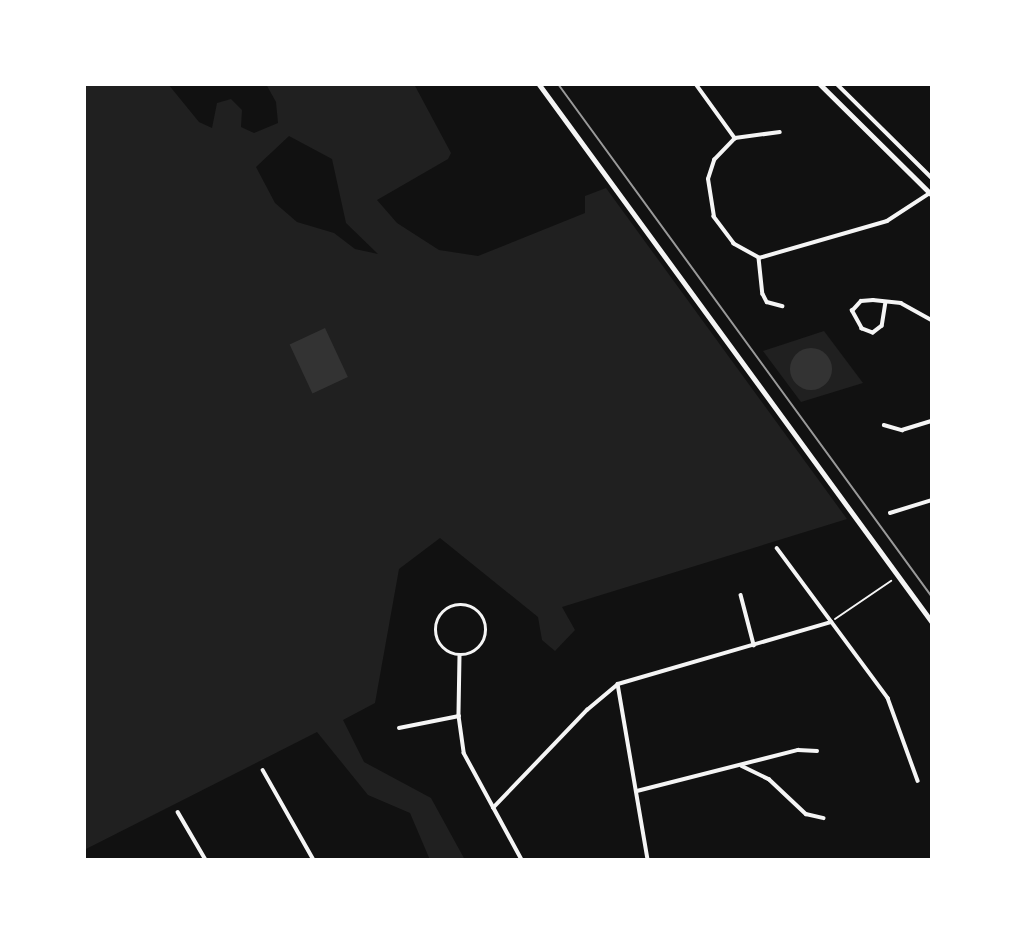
<!DOCTYPE html>
<style>
body{margin:0}
#map{position:relative;width:1016px;height:944px;overflow:hidden;background:#111;font-family:"Roboto Serif",serif}
div>[style]{position:absolute}
[style*='--x']{left:calc(var(--x)*1px);top:calc(var(--y)*1px);width:calc(var(--w)*1px);rotate:calc(var(--a)*1deg)}
.green>*{inset:0;background:#202020}
.water>*{inset:0;background:#333;transform-origin:0 0}
.round{border-radius:50%}
.path>*{height:2px;margin:-1px;padding:0 1px;transform-origin:1px;border-radius:1px;background:#f5f5f5}
.minor>*{height:3.5px;margin:-1.75px;padding:0 1.75px;transform-origin:1.75px;border-radius:1.75px;background:#f5f5f5}
.minor>.ring{margin:-1.75px;padding:0;box-sizing:content-box;background:none;border:3.5px solid #f5f5f5;border-radius:50%}
.tertiary>*{height:4.5px;margin:-2.25px;padding:0 2.25px;transform-origin:2.25px;border-radius:2.25px;background:#f5f5f5}
.secondary>*{height:4.5px;margin:-2.25px;padding:0 2.25px;transform-origin:2.25px;border-radius:2.25px;background:#f5f5f5}
.rail>*{height:2px;margin:-1px;padding:0 1px;transform-origin:1px;border-radius:1px;background:#9a9a9a}
span{translate:-50% -50%;white-space:nowrap;text-align:center;line-height:1.15;-webkit-text-stroke:7px #fff;paint-order:stroke}
.frame{position:absolute;inset:0;border:86px solid #fff;pointer-events:none}
</style>
<div id="map">
<div class="green">
<i style="clip-path:polygon(evenodd,84px 84px,168px 84px,199px 122px,212px 128px,217px 103px,231px 99px,242px 110px,241px 127px,254px 133px,278px 123px,276px 102px,266px 84px,414px 84px,451px 153px,448px 159px,377px 200px,397px 223px,439px 250px,478px 256px,585px 213px,585px 196px,606px 188px,847px 519px,562px 607px,575px 630px,555px 651px,542px 640px,538px 617px,440px 538px,399px 569px,375px 703px,343px 720px,364px 762px,431px 798px,465px 860px,430px 860px,410px 813px,368px 795px,317px 732px,84px 850px,84px 84px,289px 136px,332px 159px,346px 223px,378px 254px,355px 249px,334px 233px,297px 222px,275px 203px,256px 167px,289px 136px)"></i>
<i style="clip-path:polygon(824px 331px,863px 383px,801px 402px,763px 351px)"></i>
</div>
<div class="water">
<i style="left:325px;top:328px;width:54px;height:39px;rotate:65deg"></i>
<i class="round" style="left:790px;top:348px;width:42px;height:42px"></i>
</div>
<div class="path">
<i style="--x:835;--y:619;--w:68;--a:-34.2"></i>
</div>
<div class="minor">
<i style="--x:696;--y:84;--w:67;--a:54.2"></i>
<i style="--x:837;--y:84;--w:134;--a:44.7"></i>
<i style="--x:759;--y:258;--w:29;--a:-151"></i>
<i style="--x:734;--y:244;--w:34;--a:-127"></i>
<i style="--x:714;--y:217;--w:38;--a:-99"></i>
<i style="--x:708;--y:179;--w:20;--a:-72"></i>
<i style="--x:714;--y:160;--w:30;--a:-46"></i>
<i style="--x:735;--y:138;--w:45;--a:-7.6"></i>
<i style="--x:759;--y:258;--w:133;--a:-16.1"></i>
<i style="--x:887;--y:221;--w:51;--a:-33.1"></i>
<i style="--x:759;--y:258;--w:36;--a:84"></i>
<i style="--x:763;--y:294;--w:9;--a:63"></i>
<i style="--x:767;--y:302;--w:16;--a:15"></i>
<i style="--x:886;--y:302;--w:24;--a:99"></i>
<i style="--x:882;--y:326;--w:11;--a:142"></i>
<i style="--x:873;--y:333;--w:12;--a:-160"></i>
<i style="--x:862;--y:329;--w:21;--a:-119"></i>
<i style="--x:852;--y:311;--w:13;--a:-48"></i>
<i style="--x:861;--y:301;--w:12;--a:-5"></i>
<i style="--x:873;--y:300;--w:28;--a:6"></i>
<i style="--x:901;--y:303;--w:35;--a:29"></i>
<i style="--x:884;--y:425;--w:19;--a:16"></i>
<i style="--x:902;--y:430;--w:31;--a:-17"></i>
<i style="--x:890;--y:513;--w:44;--a:-17.2"></i>
<i style="--x:777;--y:548;--w:187;--a:53.5"></i>
<i style="--x:888;--y:698;--w:88;--a:70.1"></i>
<i style="--x:741;--y:595;--w:52;--a:75.4"></i>
<i class="ring" style="left:436px;top:605px;width:46.5px;height:46.5px"></i>
<i style="--x:460;--y:656;--w:60;--a:91"></i>
<i style="--x:459;--y:716;--w:37;--a:82"></i>
<i style="--x:464;--y:753;--w:122;--a:61.5"></i>
<i style="--x:618;--y:684;--w:179;--a:80.3"></i>
<i style="--x:399;--y:728;--w:61;--a:-11.3"></i>
<i style="--x:742;--y:766;--w:30;--a:26"></i>
<i style="--x:769;--y:779;--w:51;--a:43.4"></i>
<i style="--x:806;--y:814;--w:18;--a:13"></i>
<i style="--x:263;--y:770;--w:103;--a:60.5"></i>
<i style="--x:637;--y:791;--w:166;--a:-14.3"></i>
<i style="--x:798;--y:750;--w:19;--a:3"></i>
<i style="--x:493;--y:808;--w:136;--a:-46.2"></i>
<i style="--x:587;--y:710;--w:40;--a:-40"></i>
<i style="--x:618;--y:684;--w:222;--a:-16.2"></i>
<i style="--x:178;--y:812;--w:56;--a:59.7"></i>
</div>
<div class="tertiary">
<i style="--x:539;--y:84;--w:666;--a:53.85"></i>
</div>
<div class="secondary">
<i style="--x:820;--y:84;--w:158;--a:44.7"></i>
</div>
<div class="rail">
<i style="--x:558;--y:84;--w:635;--a:53.91"></i>
</div>
<div class="frame"></div>
</div>
